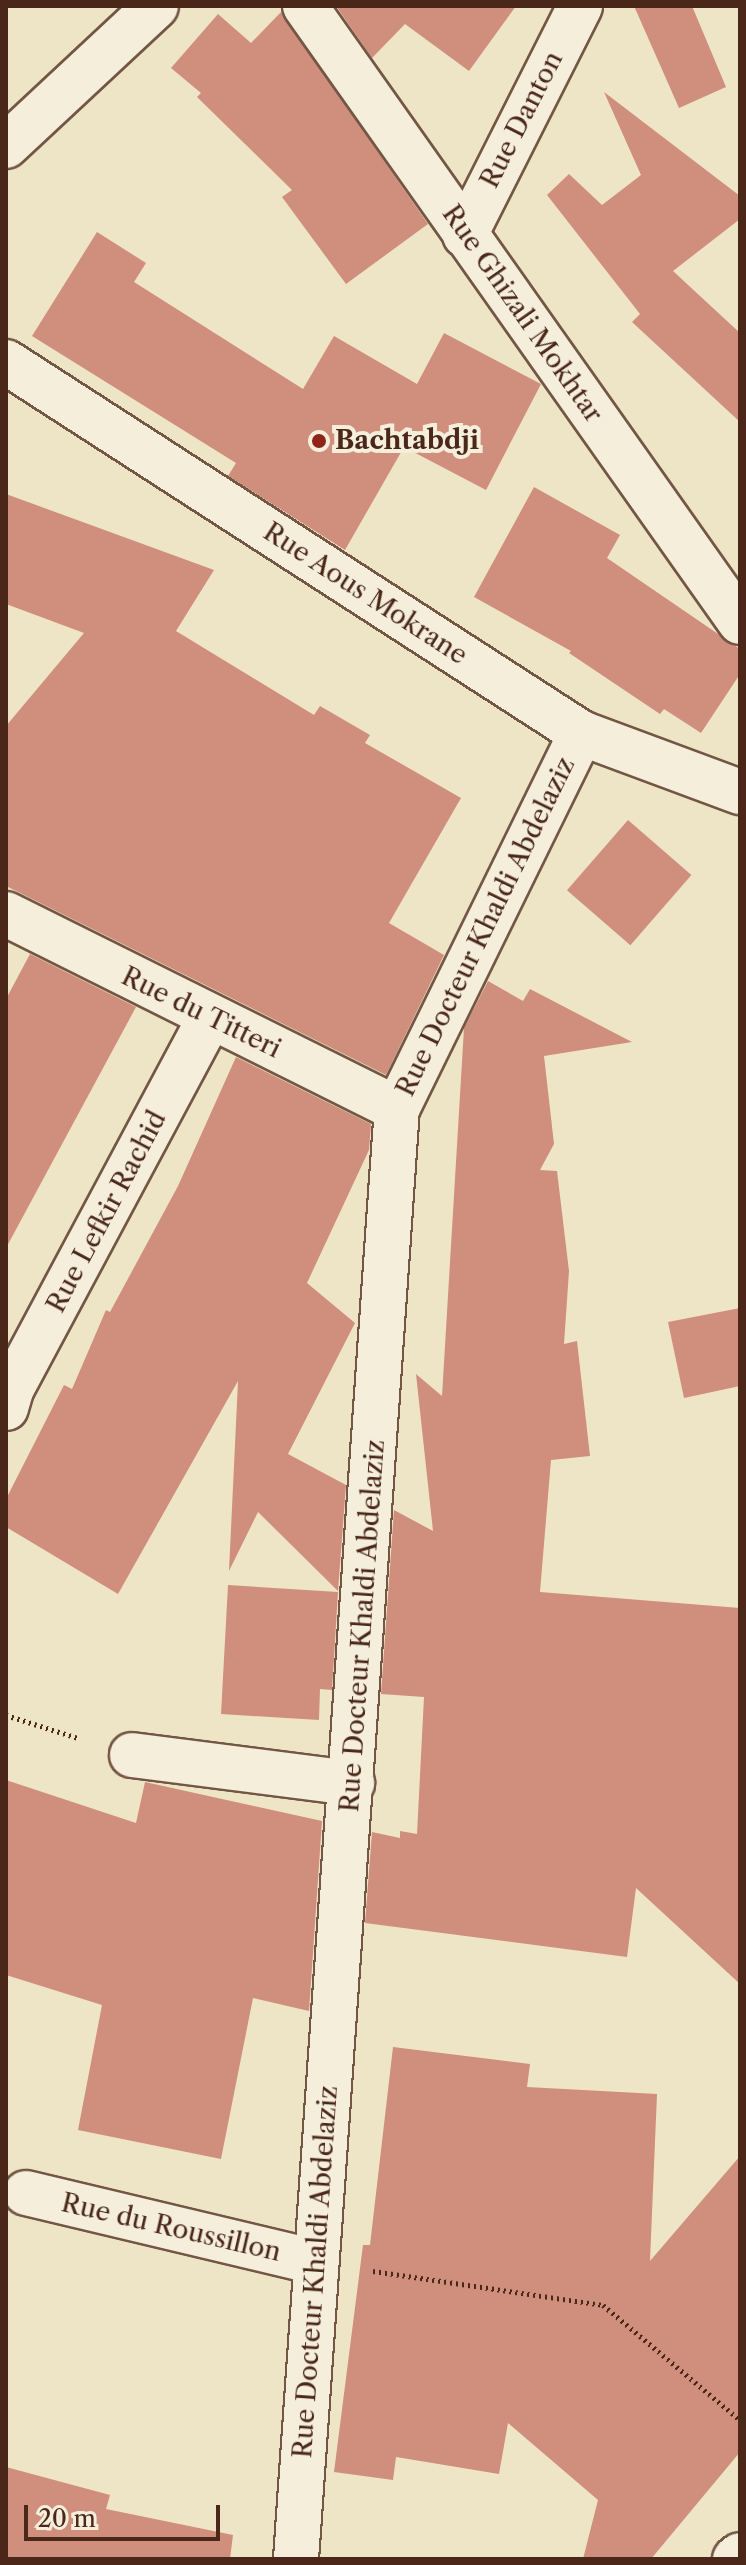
<!DOCTYPE html>
<style>
body{margin:0}
#map{position:relative;width:746px;height:2565px;overflow:hidden;background:#eee5c7;font-family:"Libre Caslon Text",serif}
div>[style]{position:absolute}
[style*='--x']{left:calc(var(--x)*1px);top:calc(var(--y)*1px);width:calc(var(--w)*1px);rotate:calc(var(--a)*1deg)}
.building>*{inset:0;background:#d08e7d;transform-origin:0 0}
.path>*{height:5px;margin-top:-2.5px;transform-origin:0;background:repeating-linear-gradient(90deg,#4a2718 0 2px,transparent 0 6px)}
.roads{filter:drop-shadow(2px 0 #735644) drop-shadow(-2px 0 #735644) drop-shadow(0 2px #735644) drop-shadow(0 -2px #735644)}
.street>*{height:44px;margin:-22px;padding:0 22px;transform-origin:22px;border-radius:22px;background:#f4eedb}
.secondary>*{height:44px;margin:-22px;padding:0 22px;transform-origin:22px;border-radius:22px;background:#f4eedb}
.dots>*{width:22px;height:22px;translate:-50% -50%;box-sizing:border-box;border:4px solid #f4eedb;border-radius:50%}
span{translate:-50% -50%;white-space:nowrap;text-align:center;line-height:1.15;-webkit-text-stroke:8px #f4eedb;paint-order:stroke}
.street-label{font-size:26px;color:#4a2718}
.poi-label{font-size:26px;color:#4a2718;font-weight:700}
.left{translate:0 -50%;text-align:left}
.frame{position:absolute;inset:0;border:8px solid #4a2718;pointer-events:none}
.scale{position:absolute;left:24px;top:2505px;width:196px;height:36px;box-sizing:border-box;border:4px solid #4a2718;border-top:0;padding-left:10px;font-size:24px;line-height:28px;white-space:nowrap;color:#4a2718;-webkit-text-stroke:6px #f4eedb;paint-order:stroke}
</style>
<div id="map">
<div class="building">
<i style="clip-path:polygon(336px 6px,516px 6px,469px 71px,405px 24px,372px 58px)"></i>
<i style="clip-path:polygon(634px 6px,692px 6px,726px 87px,679px 108px)"></i>
<i style="clip-path:polygon(281px 12px,428px 224px,346px 284px,282px 197px,292px 190px,197px 97px,201px 93px,171px 68px,218px 14px,251px 43px)"></i>
<i style="clip-path:polygon(604px 92px,740px 196px,740px 219px,673px 271px,740px 333px,740px 422px,632px 322px,640px 314px,547px 195px,569px 174px,602px 205px,641px 175px)"></i>
<i style="clip-path:polygon(97px 232px,146px 263px,134px 282px,303px 389px,334px 336px,417px 384px,444px 333px,541px 384px,486px 490px,404px 447px,345px 550px,228px 476px,236px 463px,32px 336px)"></i>
<i style="clip-path:polygon(534px 487px,620px 535px,607px 558px,740px 649px,740px 674px,701px 733px,664px 709px,660px 714px,569px 653px,571px 651px,474px 597px)"></i>
<i style="clip-path:polygon(6px 494px,214px 570px,176px 631px,314px 715px,320px 706px,370px 735px,365px 743px,461px 798px,389px 923px,444px 955px,386px 1075px,6px 886px,6px 726px,84px 633px,6px 604px)"></i>
<i style="left:628px;top:820px;width:84px;height:93px;rotate:41deg"></i>
<i style="clip-path:polygon(30px 954px,136px 1007px,6px 1248px,6px 999px)"></i>
<i style="clip-path:polygon(488px 981px,523px 1001px,530px 989px,632px 1042px,544px 1056px,554px 1144px,540px 1170px,557px 1171px,569px 1271px,564px 1344px,577px 1341px,590px 1456px,551px 1460px,540px 1592px,740px 1608px,740px 1984px,636px 1888px,627px 1957px,365px 1923px,372px 1832px,400px 1838px,400px 1831px,417px 1834px,424px 1697px,381px 1694px,394px 1510px,433px 1531px,416px 1374px,442px 1396px,464px 1028px)"></i>
<i style="clip-path:polygon(236px 1057px,371px 1124px,369px 1150px,307px 1283px,355px 1323px,288px 1454px,346px 1485px,338px 1591px,258px 1512px,229px 1571px,238px 1381px,118px 1594px,6px 1527px,6px 1499px,64px 1385px,72px 1389px,106px 1310px,110px 1312px,178px 1186px)"></i>
<i style="clip-path:polygon(740px 1308px,740px 1386px,684px 1398px,668px 1322px)"></i>
<i style="clip-path:polygon(228px 1585px,338px 1592px,332px 1690px,320px 1689px,319px 1720px,221px 1714px)"></i>
<i style="clip-path:polygon(6px 1780px,136px 1823px,145px 1782px,322px 1821px,309px 2011px,253px 1998px,221px 2159px,78px 2130px,102px 2005px,6px 1975px)"></i>
<i style="clip-path:polygon(393px 2047px,530px 2064px,527px 2087px,657px 2094px,650px 2261px,740px 2156px,740px 2452px,651px 2559px,583px 2559px,598px 2500px,508px 2423px,499px 2474px,396px 2457px,393px 2480px,334px 2472px,363px 2245px,370px 2245px)"></i>
<i style="clip-path:polygon(6px 2467px,110px 2495px,106px 2509px,233px 2535px,230px 2559px,6px 2559px)"></i>
</div>
<div class="path">
<i style="--x:6;--y:1715;--w:76;--a:17.7"></i>
<i style="--x:373;--y:2271;--w:232;--a:8.4"></i>
<i style="--x:603;--y:2305;--w:179;--a:40"></i>
</div>
<div class="roads">
<div class="street">
<i style="--x:305;--y:6;--w:754;--a:54.77"></i>
<i style="--x:465;--y:235;--w:256;--a:-63.3"></i>
<i style="--x:6;--y:362;--w:684;--a:32.83"></i>
<i style="--x:581;--y:733;--w:170;--a:20.4"></i>
<i style="--x:6;--y:914;--w:437;--a:26.5"></i>
<i style="--x:6;--y:1408;--w:19;--a:-74"></i>
<i style="--x:11;--y:1390;--w:422;--a:-61.9"></i>
<i style="--x:132;--y:1755;--w:222;--a:7.3"></i>
<i style="--x:26;--y:2193;--w:298;--a:13.4"></i>
<i style="--x:296;--y:2559;--w:1454;--a:-86.02"></i>
<i style="--x:397;--y:1109;--w:419;--a:-63.9"></i>
<i style="--x:735;--y:2559;--w:6;--a:-39"></i>
</div>
<div class="secondary">
<i style="--x:6;--y:146;--w:205;--a:-43"></i>
</div>
</div>
<div class="dots">
<i style="left:319px;top:441px;background:#8f2418"></i>
</div>
<div class="street-label">
<span style="left:522px;top:120px;rotate:-63deg">Rue Danton</span>
<span style="left:522px;top:314px;rotate:55deg">Rue Ghizali Mokhtar</span>
<span style="left:365px;top:594px;rotate:33deg">Rue Aous Mokrane</span>
<span style="left:486px;top:927px;rotate:-64deg">Rue Docteur Khaldi Abdelaziz</span>
<span style="left:201px;top:1013px;rotate:26deg">Rue du Titteri</span>
<span style="left:107px;top:1212px;rotate:-62deg">Rue Lefkir Rachid</span>
<span style="left:363px;top:1626px;rotate:-86deg">Rue Docteur Khaldi Abdelaziz</span>
<span style="left:171px;top:2228px;rotate:13deg">Rue du Roussillon</span>
<span style="left:316px;top:2272px;rotate:-86deg">Rue Docteur Khaldi Abdelaziz</span>
</div>
<div class="poi-label">
<span class="left" style="left:335px;top:441px">Bachtabdji</span>
</div>
<div class="frame"></div>
<div class="scale">20 m</div>
</div>
